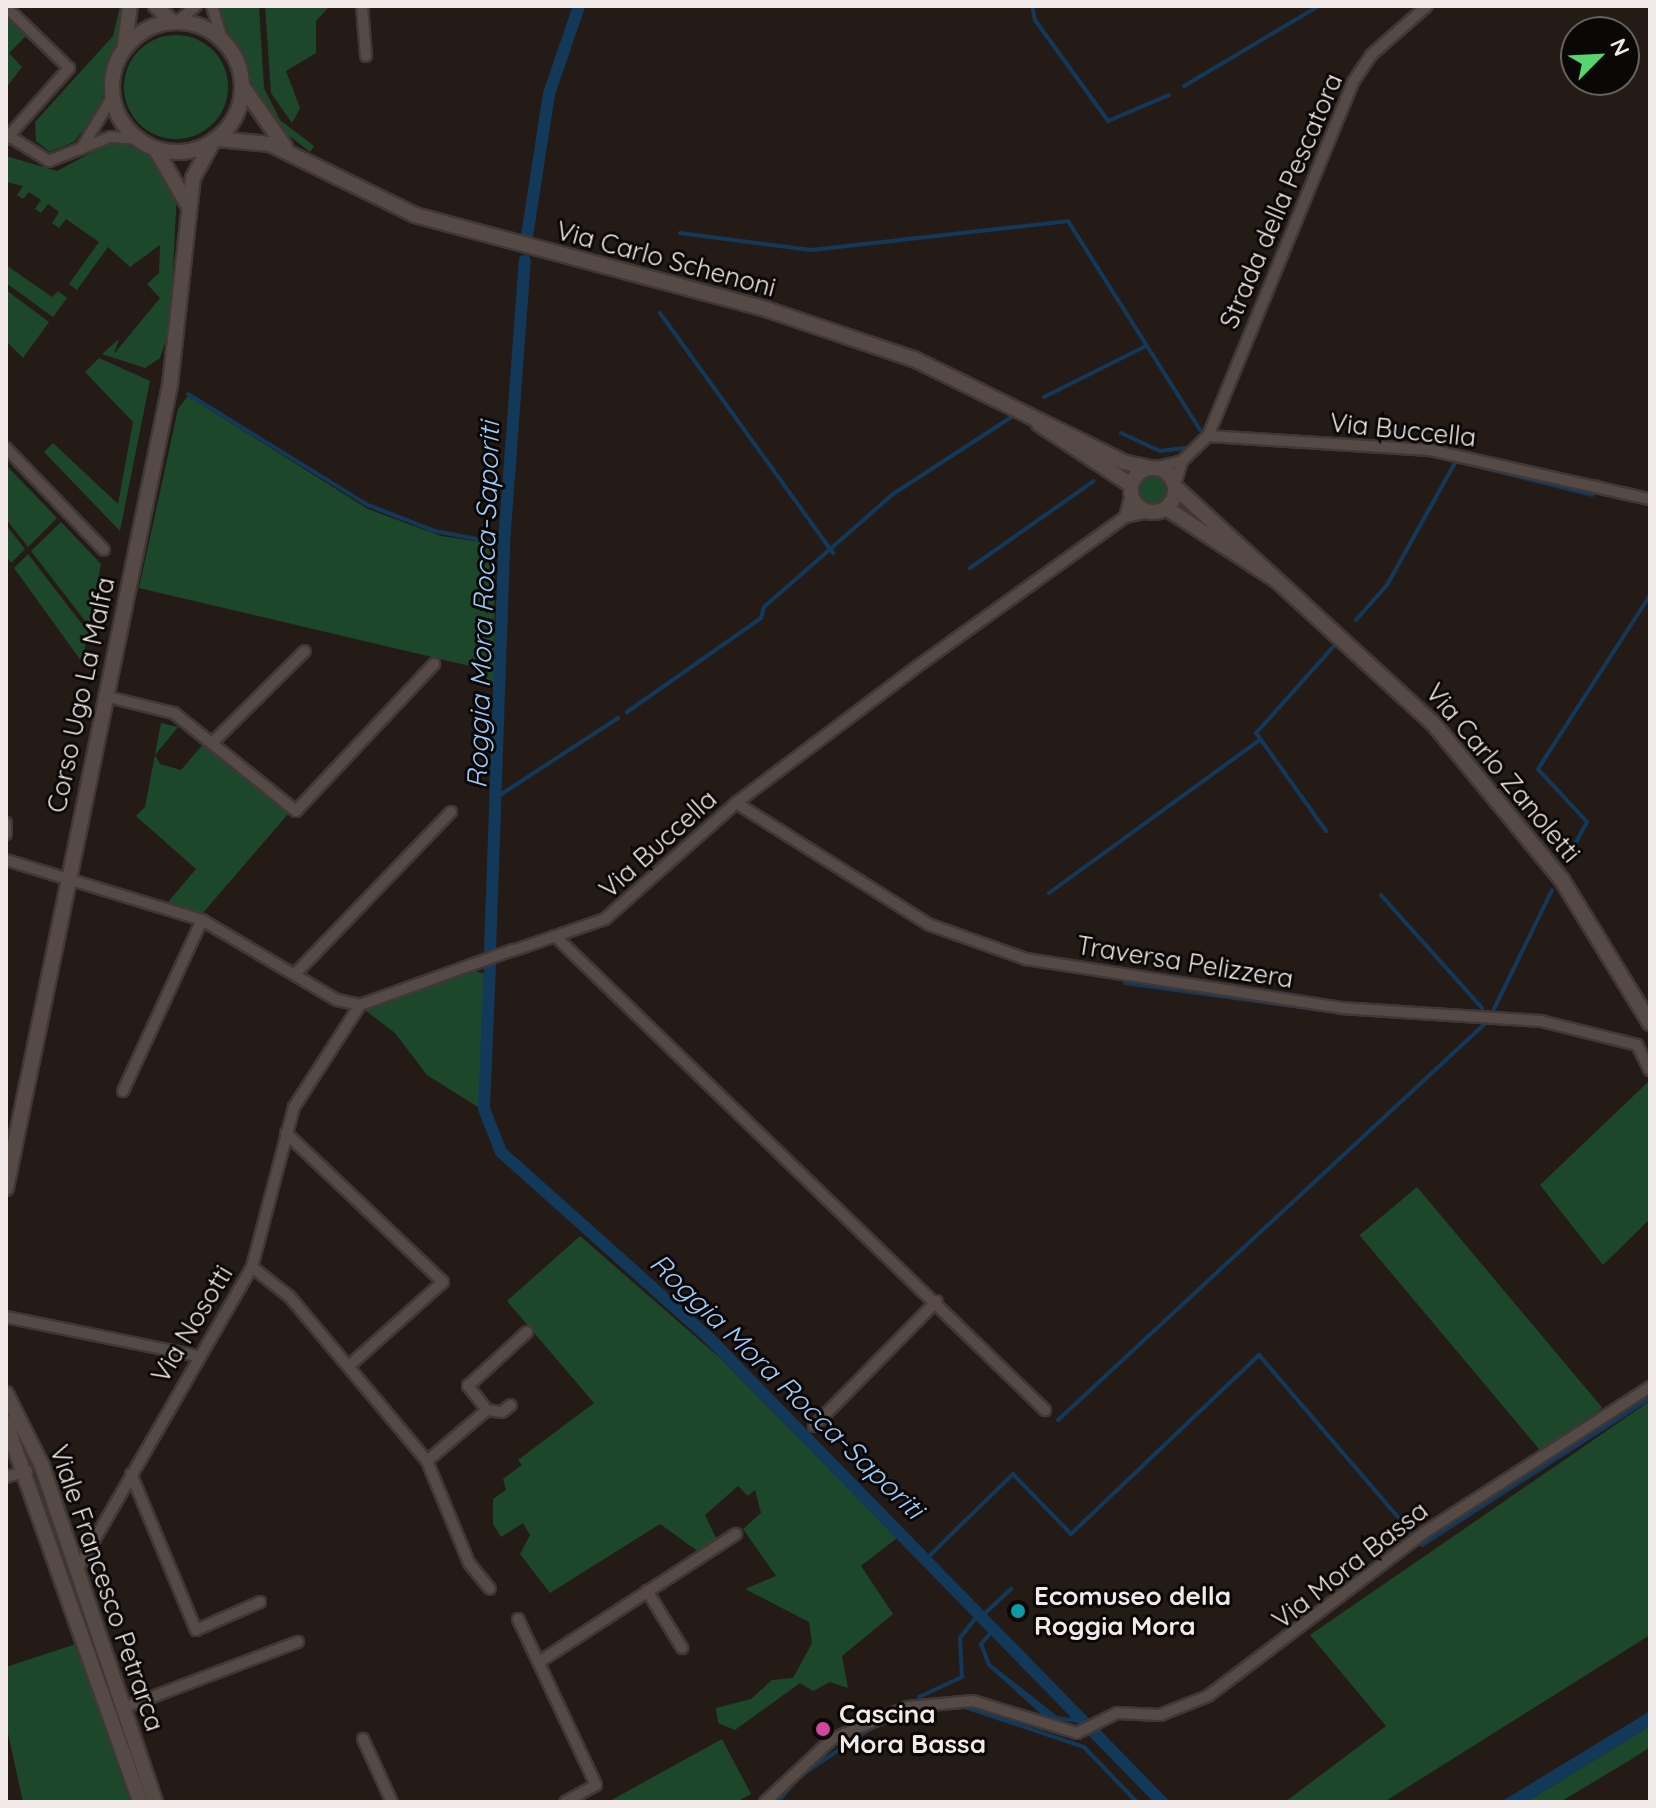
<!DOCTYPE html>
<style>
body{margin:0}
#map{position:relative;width:1656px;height:1808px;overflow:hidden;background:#241b17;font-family:Quicksand,sans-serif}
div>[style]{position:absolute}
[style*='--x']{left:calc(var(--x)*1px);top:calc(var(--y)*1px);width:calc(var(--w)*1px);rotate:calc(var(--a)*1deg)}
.green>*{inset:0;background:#1d472a;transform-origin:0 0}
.round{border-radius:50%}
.water>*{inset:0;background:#13395a}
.stream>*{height:4px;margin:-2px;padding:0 2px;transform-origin:2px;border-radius:2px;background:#13395a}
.canal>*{height:12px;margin:-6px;padding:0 6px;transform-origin:6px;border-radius:6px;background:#13395a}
.roads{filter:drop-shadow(2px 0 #3f3836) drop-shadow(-2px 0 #3f3836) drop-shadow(0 2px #3f3836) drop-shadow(0 -2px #3f3836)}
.street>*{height:10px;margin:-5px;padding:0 5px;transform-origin:5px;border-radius:5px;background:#554a46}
.secondary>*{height:14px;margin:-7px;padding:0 7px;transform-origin:7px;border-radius:7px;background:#554a46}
.secondary>.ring{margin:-7px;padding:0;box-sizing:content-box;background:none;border:14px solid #554a46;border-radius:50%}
.dots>*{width:22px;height:22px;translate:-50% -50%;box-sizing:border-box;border:4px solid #0a0706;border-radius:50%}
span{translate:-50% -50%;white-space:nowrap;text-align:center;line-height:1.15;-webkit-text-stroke:6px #0a0706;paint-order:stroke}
.street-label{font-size:26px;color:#f1eae8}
.poi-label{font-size:26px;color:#f1eae8;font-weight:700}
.left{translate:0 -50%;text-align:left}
.water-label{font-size:28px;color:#9ccaf9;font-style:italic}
.frame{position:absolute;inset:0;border:8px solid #f1eae8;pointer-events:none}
.north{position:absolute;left:1560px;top:16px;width:80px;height:80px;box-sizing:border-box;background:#0a0706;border:2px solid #666260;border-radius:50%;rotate:66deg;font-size:22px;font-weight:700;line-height:32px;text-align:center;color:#f1eae8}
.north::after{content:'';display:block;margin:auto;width:28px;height:36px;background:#58d570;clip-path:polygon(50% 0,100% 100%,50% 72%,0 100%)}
</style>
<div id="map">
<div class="green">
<i style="clip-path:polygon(120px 6px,124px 6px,122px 31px,105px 70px,102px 106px,74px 142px,50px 152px,36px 141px,35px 122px,113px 36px)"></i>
<i style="clip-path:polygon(217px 6px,259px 6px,264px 88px,280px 120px,314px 146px,310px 152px,274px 124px,256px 97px)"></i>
<i style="clip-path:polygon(265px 6px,330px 6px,316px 21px,316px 53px,286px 71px,300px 108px,292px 123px,271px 93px)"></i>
<i style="clip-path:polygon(6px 12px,28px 34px,9px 53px,22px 67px,6px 88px)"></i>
<i class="round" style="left:124px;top:35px;width:104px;height:104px"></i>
<i style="clip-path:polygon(115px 140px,152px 155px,177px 191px,170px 328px,160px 358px,145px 368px,102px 354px,119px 339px,114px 354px,160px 298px,147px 284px,159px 273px,160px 245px,130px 267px,108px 247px,77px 290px,69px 284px,99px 242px,66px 219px,59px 228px,52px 223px,59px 212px,48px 204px,41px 213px,35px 209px,41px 200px,29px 192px,23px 199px,17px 195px,23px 186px,6px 182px,6px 156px,57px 171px)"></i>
<i style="clip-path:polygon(6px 265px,52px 297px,58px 291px,67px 298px,53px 317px,6px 283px)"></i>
<i style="clip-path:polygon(6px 290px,49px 322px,23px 358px,6px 341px)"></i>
<i style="clip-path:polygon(99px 358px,150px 381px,120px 531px,44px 452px,53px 443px,118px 504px,133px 422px,85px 372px)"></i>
<i style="clip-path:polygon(188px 396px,368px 509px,441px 536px,494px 544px,495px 687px,474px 667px,139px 588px,178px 409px)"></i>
<i style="clip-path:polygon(6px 465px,57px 518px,28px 547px,6px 519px)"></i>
<i class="round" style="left:1137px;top:474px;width:32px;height:32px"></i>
<i style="clip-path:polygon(61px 522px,101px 564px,89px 626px,31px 551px)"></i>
<i style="clip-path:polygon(6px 525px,25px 549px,11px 563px,6px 556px)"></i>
<i style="clip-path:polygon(28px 554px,88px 632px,82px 662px,14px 568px)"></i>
<i style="clip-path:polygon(161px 723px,178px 727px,155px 755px,160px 764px,181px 770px,205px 742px,288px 814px,201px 915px,168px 902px,196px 869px,136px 816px,145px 807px)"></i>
<i style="clip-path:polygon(475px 971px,485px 974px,481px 1109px,427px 1075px,395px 1033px,365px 1010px)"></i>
<i style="clip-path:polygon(1648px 1082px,1650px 1219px,1603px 1265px,1540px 1185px)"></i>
<i style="left:1417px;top:1187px;width:288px;height:75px;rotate:50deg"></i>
<i style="clip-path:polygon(580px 1236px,720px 1358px,897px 1538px,861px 1566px,893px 1614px,842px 1656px,848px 1688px,830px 1682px,813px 1691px,800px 1683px,735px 1730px,718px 1723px,716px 1708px,751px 1699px,772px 1680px,793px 1678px,812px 1643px,809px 1622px,745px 1589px,776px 1576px,743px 1529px,761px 1513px,755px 1490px,748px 1496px,738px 1486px,705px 1515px,716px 1538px,699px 1552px,660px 1524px,550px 1593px,520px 1554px,530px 1535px,523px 1523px,501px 1537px,493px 1524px,493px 1499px,506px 1490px,503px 1479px,522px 1465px,518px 1460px,594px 1403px,507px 1301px)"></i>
<i style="clip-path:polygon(1650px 1401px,1650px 1635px,1384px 1802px,1285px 1802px,1386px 1726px,1310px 1635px)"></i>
<i style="clip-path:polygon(76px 1644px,130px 1802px,23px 1802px,6px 1724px,6px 1667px)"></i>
<i style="clip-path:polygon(1650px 1726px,1650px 1747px,1635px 1757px,1560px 1802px,1526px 1802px)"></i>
<i style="clip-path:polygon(722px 1739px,751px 1794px,736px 1802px,608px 1802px)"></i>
</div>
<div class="water">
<i style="clip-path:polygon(1650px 1711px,1650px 1726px,1526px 1802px,1501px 1802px)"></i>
</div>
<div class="stream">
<i style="--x:1032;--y:6;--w:14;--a:78"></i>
<i style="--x:1035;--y:20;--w:125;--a:54.1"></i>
<i style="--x:1108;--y:121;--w:66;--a:-23.1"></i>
<i style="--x:1184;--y:86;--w:157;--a:-30.7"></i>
<i style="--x:680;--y:233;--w:132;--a:7.4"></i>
<i style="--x:811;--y:250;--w:259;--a:-6.4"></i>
<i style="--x:1068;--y:221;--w:247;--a:57.7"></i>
<i style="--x:660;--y:313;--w:296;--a:54.2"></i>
<i style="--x:188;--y:394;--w:211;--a:31.7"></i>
<i style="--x:368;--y:505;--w:72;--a:21.2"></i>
<i style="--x:435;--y:531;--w:70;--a:10.7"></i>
<i style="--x:1044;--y:397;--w:114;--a:-26.6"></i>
<i style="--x:1121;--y:433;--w:43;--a:24.8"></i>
<i style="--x:1160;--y:451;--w:26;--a:-7"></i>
<i style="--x:970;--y:568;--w:151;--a:-35.1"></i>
<i style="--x:1356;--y:620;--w:47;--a:-48.5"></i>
<i style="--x:1387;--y:585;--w:142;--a:-60.9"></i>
<i style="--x:1456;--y:461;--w:140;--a:14"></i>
<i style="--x:1592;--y:495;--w:15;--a:-70"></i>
<i style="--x:1597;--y:481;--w:20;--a:18"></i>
<i style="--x:627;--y:712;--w:164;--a:-35"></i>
<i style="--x:761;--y:618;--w:11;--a:-75"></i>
<i style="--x:764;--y:607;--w:171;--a:-41.2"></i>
<i style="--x:893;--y:494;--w:140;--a:-33"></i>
<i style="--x:500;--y:795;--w:141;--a:-33.1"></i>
<i style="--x:1326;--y:831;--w:120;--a:-125.5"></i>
<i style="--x:1256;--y:733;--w:118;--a:-48.1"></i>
<i style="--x:1565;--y:862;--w:46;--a:-61.2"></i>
<i style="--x:1587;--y:822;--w:72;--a:-132.8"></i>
<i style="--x:1538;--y:769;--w:207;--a:-57.2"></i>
<i style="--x:1049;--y:893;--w:258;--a:-36"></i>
<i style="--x:1381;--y:895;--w:152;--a:48.2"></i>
<i style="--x:1125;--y:983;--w:221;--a:7.8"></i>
<i style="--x:1494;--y:1009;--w:132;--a:-64"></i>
<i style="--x:1058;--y:1420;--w:589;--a:-42.87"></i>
<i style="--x:928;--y:1557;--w:119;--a:-44.3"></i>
<i style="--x:1013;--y:1474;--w:83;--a:46"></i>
<i style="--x:1071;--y:1534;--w:260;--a:-43.6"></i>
<i style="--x:1259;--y:1355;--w:250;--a:49.4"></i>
<i style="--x:1422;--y:1545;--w:271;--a:-32.8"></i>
<i style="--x:982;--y:1616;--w:40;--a:-43"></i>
<i style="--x:994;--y:1629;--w:20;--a:131"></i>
<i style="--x:981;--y:1644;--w:22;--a:69"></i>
<i style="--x:989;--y:1665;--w:80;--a:40.4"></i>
<i style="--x:1050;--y:1717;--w:35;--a:8"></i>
<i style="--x:993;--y:1668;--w:79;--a:38.3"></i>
<i style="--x:993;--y:1668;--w:72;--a:42.2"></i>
<i style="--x:917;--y:1706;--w:9;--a:-77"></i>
<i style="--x:919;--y:1697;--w:47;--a:-24.9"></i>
<i style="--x:962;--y:1677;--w:39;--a:-93"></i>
<i style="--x:960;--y:1638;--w:31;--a:-52"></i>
<i style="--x:962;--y:1706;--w:129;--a:18.6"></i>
<i style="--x:1084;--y:1747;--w:76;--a:46.1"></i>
<i style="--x:884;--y:1722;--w:44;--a:-15.9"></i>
<i style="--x:778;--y:1802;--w:34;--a:-50"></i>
<i style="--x:800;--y:1776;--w:88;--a:-33.9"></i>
</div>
<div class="canal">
<i style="--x:527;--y:236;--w:144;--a:-81.2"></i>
<i style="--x:549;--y:94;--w:93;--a:-71.2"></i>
<i style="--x:490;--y:951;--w:407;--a:-88"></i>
<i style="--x:504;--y:544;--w:284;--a:-85.8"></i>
<i style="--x:490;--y:964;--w:145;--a:92.4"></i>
<i style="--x:484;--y:1109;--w:46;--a:68.4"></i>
<i style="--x:501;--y:1152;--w:282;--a:41.8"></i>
<i style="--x:711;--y:1340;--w:646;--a:45.69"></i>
</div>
<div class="roads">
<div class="street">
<i style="--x:212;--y:6;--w:38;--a:73"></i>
<i style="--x:362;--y:6;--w:50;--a:85.4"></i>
<i style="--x:6;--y:7;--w:88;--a:44.1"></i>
<i style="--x:69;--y:68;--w:95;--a:131.6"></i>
<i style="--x:178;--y:21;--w:23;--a:-40"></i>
<i style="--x:9;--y:136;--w:47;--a:32"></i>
<i style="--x:49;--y:161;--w:66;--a:-21.5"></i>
<i style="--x:110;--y:137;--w:29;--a:4"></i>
<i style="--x:81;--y:149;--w:62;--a:-58.9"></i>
<i style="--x:1208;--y:436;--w:383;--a:-67.7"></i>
<i style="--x:1353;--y:82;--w:32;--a:-56"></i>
<i style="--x:1371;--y:55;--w:74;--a:-41.2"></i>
<i style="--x:6;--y:448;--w:141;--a:46.1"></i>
<i style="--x:1157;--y:467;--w:26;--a:-13"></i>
<i style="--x:1175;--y:485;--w:25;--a:-74"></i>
<i style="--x:1182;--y:461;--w:36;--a:-44"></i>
<i style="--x:1208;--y:436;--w:222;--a:3.6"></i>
<i style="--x:1430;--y:450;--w:225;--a:12.6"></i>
<i style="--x:1125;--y:517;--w:24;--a:-75"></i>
<i style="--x:104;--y:696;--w:72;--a:13.7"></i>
<i style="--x:174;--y:713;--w:156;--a:38.8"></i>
<i style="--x:296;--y:811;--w:202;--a:-46.8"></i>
<i style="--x:213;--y:742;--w:129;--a:-44.7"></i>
<i style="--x:736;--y:803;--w:229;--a:32.2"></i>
<i style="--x:930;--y:925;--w:102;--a:19.5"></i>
<i style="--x:1026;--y:959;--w:319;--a:8.8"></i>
<i style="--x:1341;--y:1008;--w:200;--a:3.7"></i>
<i style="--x:1541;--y:1021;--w:99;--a:14"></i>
<i style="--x:1637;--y:1045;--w:28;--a:63"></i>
<i style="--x:6;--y:823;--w:11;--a:90"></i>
<i style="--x:6;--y:860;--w:205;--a:17"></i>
<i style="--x:202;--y:920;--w:157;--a:30.7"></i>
<i style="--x:337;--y:1000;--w:24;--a:12"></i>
<i style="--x:360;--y:1005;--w:163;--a:-19.8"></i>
<i style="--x:555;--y:936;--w:682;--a:44.05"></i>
<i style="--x:512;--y:951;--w:98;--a:-19"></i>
<i style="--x:605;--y:919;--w:175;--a:-41.5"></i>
<i style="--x:736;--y:803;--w:224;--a:-37"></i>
<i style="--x:915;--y:668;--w:259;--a:-35.7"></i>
<i style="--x:1125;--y:517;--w:25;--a:-12"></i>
<i style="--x:295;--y:974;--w:225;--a:-46.1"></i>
<i style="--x:123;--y:1091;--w:188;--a:-65.2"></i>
<i style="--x:286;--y:1133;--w:216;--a:43.5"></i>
<i style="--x:443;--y:1282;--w:125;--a:138.3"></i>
<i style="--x:252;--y:1267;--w:48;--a:38.3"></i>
<i style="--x:290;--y:1297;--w:214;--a:50.1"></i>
<i style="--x:427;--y:1461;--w:110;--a:67.6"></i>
<i style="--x:469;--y:1563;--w:33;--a:51"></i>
<i style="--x:6;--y:1317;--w:195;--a:11.5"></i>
<i style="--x:487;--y:1410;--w:15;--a:8"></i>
<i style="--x:502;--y:1412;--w:11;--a:-38"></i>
<i style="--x:814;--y:1426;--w:175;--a:-45.5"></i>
<i style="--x:427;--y:1461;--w:79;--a:-40.4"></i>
<i style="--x:487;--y:1410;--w:31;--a:-128"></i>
<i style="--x:468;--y:1386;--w:80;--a:-42.5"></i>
<i style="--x:131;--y:1474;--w:169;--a:67.4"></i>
<i style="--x:196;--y:1630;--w:70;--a:-23.6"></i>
<i style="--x:6;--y:1477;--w:22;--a:-16"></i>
<i style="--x:77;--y:1570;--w:350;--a:-60"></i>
<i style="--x:252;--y:1267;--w:165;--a:-75.3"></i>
<i style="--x:294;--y:1107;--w:121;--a:-57.1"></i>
<i style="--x:647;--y:1591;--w:67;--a:58.4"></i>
<i style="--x:518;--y:1619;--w:183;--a:64.8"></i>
<i style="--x:596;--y:1785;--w:35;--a:151"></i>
<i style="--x:539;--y:1662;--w:235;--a:-33"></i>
<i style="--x:123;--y:1708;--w:187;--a:-20.7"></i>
<i style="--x:363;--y:1739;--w:69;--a:65.3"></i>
<i style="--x:765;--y:1802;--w:92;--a:-43.2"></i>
<i style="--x:832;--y:1739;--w:82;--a:-22.8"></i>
<i style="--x:908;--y:1707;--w:65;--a:-5.3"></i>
<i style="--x:973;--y:1701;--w:109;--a:17.1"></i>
<i style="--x:1077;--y:1733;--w:45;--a:-26.6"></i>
<i style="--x:1117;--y:1713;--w:43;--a:2.7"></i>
<i style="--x:1160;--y:1715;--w:52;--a:-21.6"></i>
<i style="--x:1208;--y:1696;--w:272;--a:-37.1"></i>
<i style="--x:1425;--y:1532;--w:268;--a:-32.8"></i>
</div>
<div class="secondary">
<i style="--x:156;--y:6;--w:23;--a:45"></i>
<i class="ring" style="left:112px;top:22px;width:116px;height:116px"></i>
<i style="--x:125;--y:45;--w:39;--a:-83"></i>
<i style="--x:243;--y:87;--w:73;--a:55"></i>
<i style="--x:216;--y:139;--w:54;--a:5.3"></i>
<i style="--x:270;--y:144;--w:161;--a:26.1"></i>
<i style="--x:415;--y:215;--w:363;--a:15"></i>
<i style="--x:766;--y:309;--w:156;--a:18.7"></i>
<i style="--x:914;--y:359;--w:233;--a:26.2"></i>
<i style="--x:1123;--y:462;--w:26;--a:13"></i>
<i style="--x:156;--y:150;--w:66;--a:59.9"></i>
<i style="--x:1039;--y:424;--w:110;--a:33.5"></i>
<i class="ring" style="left:1131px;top:468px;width:30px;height:30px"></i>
<i style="--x:1175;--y:487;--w:350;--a:42.5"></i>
<i style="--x:1433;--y:723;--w:203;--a:50.6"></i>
<i style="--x:1562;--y:880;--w:168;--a:58.4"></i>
<i style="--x:1166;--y:508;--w:131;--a:33.2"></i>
<i style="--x:6;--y:1188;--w:820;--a:-78.46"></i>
<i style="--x:170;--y:385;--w:208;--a:-83.7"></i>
<i style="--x:193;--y:178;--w:42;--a:-61.6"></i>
<i style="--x:6;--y:1394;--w:80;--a:63.4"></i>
<i style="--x:42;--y:1466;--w:354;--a:71.4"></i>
<i style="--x:6;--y:1423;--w:402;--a:70.5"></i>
</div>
</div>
<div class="dots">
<i style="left:1018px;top:1611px;background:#0f9aa8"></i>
<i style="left:823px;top:1729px;background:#d1479c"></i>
</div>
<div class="street-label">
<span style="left:1281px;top:201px;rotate:-67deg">Strada della Pescatora</span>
<span style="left:666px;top:259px;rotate:15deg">Via Carlo Schenoni</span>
<span style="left:1403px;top:430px;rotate:6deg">Via Buccella</span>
<span style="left:81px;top:695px;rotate:-78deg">Corso Ugo La Malfa</span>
<span style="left:1503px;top:773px;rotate:50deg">Via Carlo Zanoletti</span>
<span style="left:658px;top:844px;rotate:-42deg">Via Buccella</span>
<span style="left:1185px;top:962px;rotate:9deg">Traversa Pelizzera</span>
<span style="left:192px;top:1324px;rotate:-59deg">Via Nosotti</span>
<span style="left:1350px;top:1565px;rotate:-38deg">Via Mora Bassa</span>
<span style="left:107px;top:1588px;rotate:71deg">Viale Francesco Petrarca</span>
</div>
<div class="poi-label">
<span class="left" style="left:1034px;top:1611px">Ecomuseo della<br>Roggia Mora</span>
<span class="left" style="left:839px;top:1729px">Cascina<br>Mora Bassa</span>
</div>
<div class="water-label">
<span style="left:483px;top:605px;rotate:-88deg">Roggia Mora Rocca-Saporiti</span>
<span style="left:787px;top:1386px;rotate:44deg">Roggia Mora Rocca-Saporiti</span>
</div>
<div class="frame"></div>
<div class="north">N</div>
</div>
